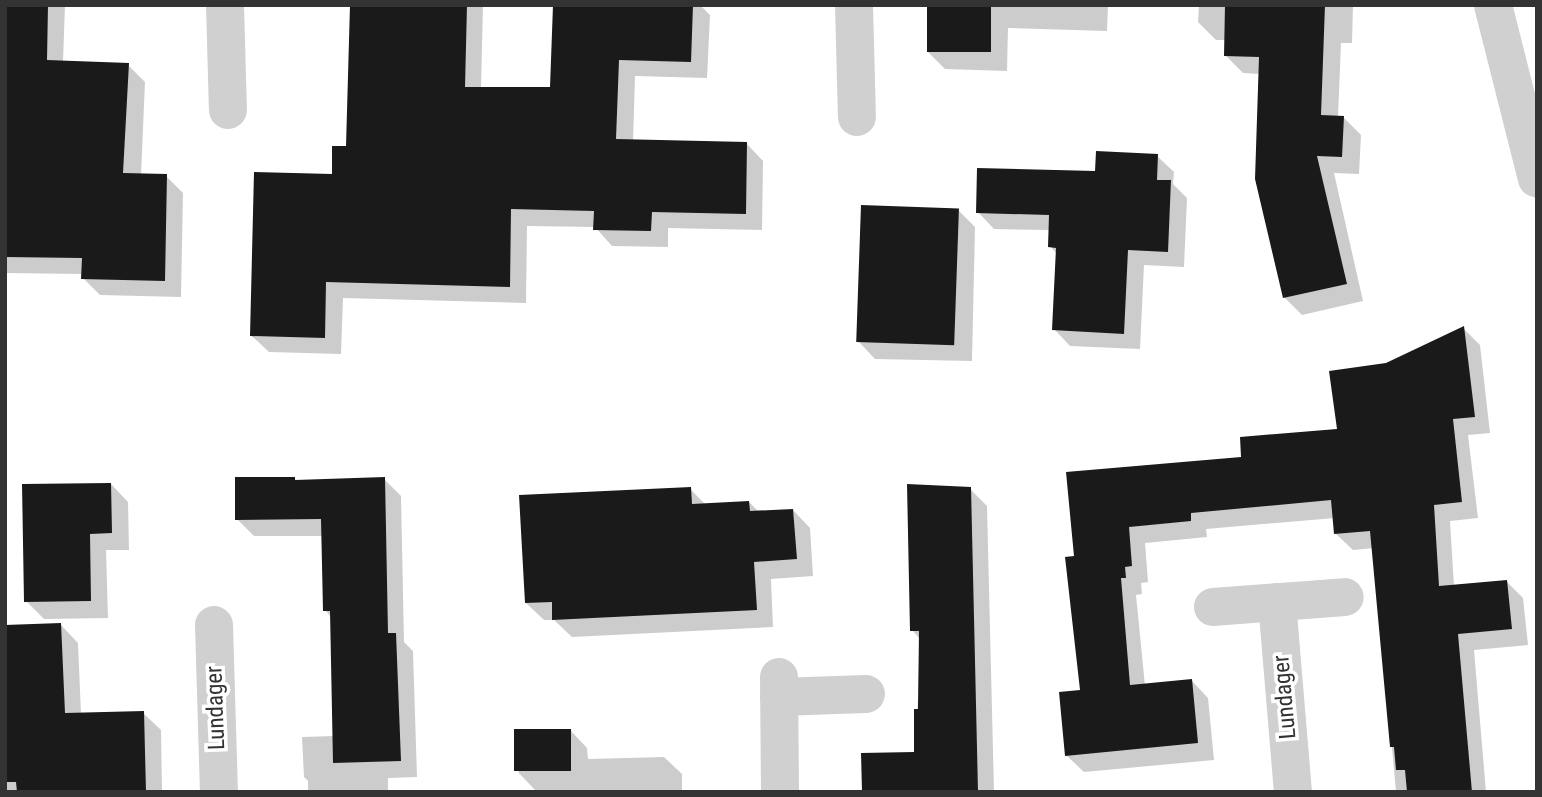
<!DOCTYPE html>
<style>
body{margin:0}
#map{position:relative;width:1542px;height:797px;overflow:hidden;background:#fff;font-family:"Roboto Condensed",sans-serif}
div>[style]{position:absolute}
[style*='--x']{left:calc(var(--x)*1px);top:calc(var(--y)*1px);width:calc(var(--w)*1px);rotate:calc(var(--a)*1deg)}
.shadow>*{inset:0;background:#0003}
.building>*{inset:0;background:#1a1a1a;transform-origin:0 0}
.street>*{height:38px;margin:-19px;padding:0 19px;transform-origin:19px;border-radius:19px;background:#d0d0d0}
span{translate:-50% -50%;white-space:nowrap;text-align:center;line-height:1.15;-webkit-text-stroke:7px #fff;paint-order:stroke}
.street-label{font-size:23px;color:#333}
.frame{position:absolute;inset:0;border:7px solid #333;pointer-events:none}
</style>
<div id="map">
<div class="shadow">
<i style="clip-path:polygon(5px 5px,65px 5px,63px 62px,128px 65px,145px 82px,141px 175px,166px 176px,183px 193px,181px 297px,100px 295px,83px 278px,83px 274px,5px 273px)"></i>
<i style="clip-path:polygon(352px 5px,483px 5px,481px 88px,552px 88px,555px 5px,700px 5px,710px 15px,707px 78px,635px 76px,633px 142px,747px 144px,763px 161px,762px 230px,668px 228px,668px 247px,612px 246px,595px 227px,527px 226px,526px 303px,343px 298px,341px 354px,269px 352px,252px 336px,348px 148px)"></i>
<i style="clip-path:polygon(929px 5px,1108px 5px,1107px 31px,1008px 28px,1007px 71px,945px 69px,927px 51px)"></i>
<i style="clip-path:polygon(1199px 5px,1353px 5px,1352px 43px,1341px 43px,1338px 117px,1343px 117px,1361px 135px,1359px 174px,1334px 173px,1363px 301px,1302px 315px,1284px 297px,1260px 74px,1243px 73px,1226px 56px,1226px 40px,1216px 40px,1198px 22px)"></i>
<i style="clip-path:polygon(1157px 156px,1174px 172px,1173px 184px,1187px 198px,1184px 267px,1144px 265px,1140px 349px,1070px 346px,1054px 329px,1057px 254px,1050px 246px,1050px 230px,994px 229px,978px 212px)"></i>
<i style="clip-path:polygon(958px 210px,975px 227px,972px 361px,875px 359px,858px 341px)"></i>
<i style="clip-path:polygon(1464px 329px,1480px 345px,1490px 433px,1468px 435px,1478px 518px,1450px 521px,1454px 586px,1506px 581px,1523px 598px,1528px 645px,1474px 650px,1486px 792px,1396px 792px,1374px 548px,1353px 550px,1336px 534px,1335px 518px,1206px 529px,1207px 537px,1145px 543px,1148px 582px,1141px 583px,1142px 594px,1136px 595px,1145px 686px,1192px 681px,1208px 698px,1214px 760px,1084px 772px,1067px 756px,1082px 692px,1075px 558px,1243px 458px,1339px 431px,1386px 365px)"></i>
<i style="clip-path:polygon(295px 479px,298px 482px,384px 479px,401px 496px,404px 642px,413px 651px,417px 777px,388px 778px,388px 792px,308px 792px,308px 781px,304px 777px,302px 737px,334px 736px,331px 617px,325px 610px,323px 536px,254px 536px,237px 519px)"></i>
<i style="clip-path:polygon(111px 484px,128px 502px,129px 550px,106px 550px,108px 618px,44px 619px,26px 601px)"></i>
<i style="clip-path:polygon(690px 489px,706px 505px,749px 502px,759px 512px,793px 510px,810px 528px,813px 576px,771px 579px,773px 627px,572px 637px,554px 620px,544px 620px,526px 603px)"></i>
<i style="clip-path:polygon(970px 489px,987px 506px,994px 792px,863px 792px,916px 753px,920px 639px,912px 630px)"></i>
<i style="clip-path:polygon(61px 625px,78px 643px,81px 714px,143px 713px,161px 730px,162px 792px,5px 792px,5px 627px)"></i>
<i style="clip-path:polygon(570px 730px,587px 748px,588px 759px,664px 757px,682px 774px,682px 792px,535px 790px,518px 772px)"></i>
</div>
<div class="building">
<i style="clip-path:polygon(5px 5px,48px 5px,47px 60px,129px 63px,123px 173px,167px 174px,165px 281px,81px 279px,82px 258px,5px 257px)"></i>
<i style="clip-path:polygon(350px 5px,467px 5px,465px 87px,550px 87px,553px 5px,693px 5px,691px 62px,619px 60px,616px 139px,747px 142px,746px 214px,652px 212px,651px 231px,593px 230px,594px 211px,511px 209px,510px 287px,326px 282px,325px 338px,250px 336px,254px 172px,332px 174px,332px 146px,346px 146px)"></i>
<i style="left:927px;top:5px;width:64px;height:47px"></i>
<i style="clip-path:polygon(1225px 5px,1325px 5px,1321px 115px,1344px 116px,1342px 157px,1317px 156px,1347px 284px,1283px 298px,1255px 179px,1259px 57px,1224px 56px)"></i>
<i style="clip-path:polygon(1096px 151px,1158px 154px,1157px 180px,1171px 180px,1168px 252px,1128px 250px,1124px 334px,1052px 330px,1056px 248px,1048px 247px,1049px 215px,976px 213px,977px 168px,1095px 171px)"></i>
<i style="left:861px;top:205px;width:98px;height:137px;rotate:2deg"></i>
<i style="clip-path:polygon(1464px 326px,1475px 417px,1453px 419px,1462px 502px,1434px 505px,1439px 586px,1507px 580px,1512px 629px,1458px 634px,1472px 792px,1407px 792px,1405px 770px,1396px 770px,1394px 747px,1390px 747px,1370px 531px,1334px 534px,1331px 500px,1191px 513px,1191px 521px,1129px 527px,1132px 566px,1125px 567px,1126px 578px,1121px 578px,1130px 685px,1192px 679px,1198px 743px,1065px 756px,1059px 692px,1080px 690px,1065px 557px,1074px 556px,1066px 472px,1241px 457px,1240px 437px,1337px 429px,1329px 371px,1386px 363px)"></i>
<i style="clip-path:polygon(235px 477px,295px 477px,295px 480px,385px 477px,388px 633px,396px 633px,401px 761px,333px 763px,330px 611px,323px 611px,321px 519px,235px 520px)"></i>
<i style="clip-path:polygon(111px 483px,112px 533px,90px 534px,91px 601px,24px 602px,22px 484px)"></i>
<i style="clip-path:polygon(907px 484px,971px 487px,978px 792px,862px 792px,861px 753px,914px 752px,914px 709px,918px 709px,919px 631px,910px 631px)"></i>
<i style="clip-path:polygon(691px 487px,692px 504px,749px 501px,750px 511px,793px 509px,797px 559px,754px 562px,757px 610px,552px 620px,552px 602px,525px 603px,519px 495px)"></i>
<i style="clip-path:polygon(61px 623px,65px 713px,144px 711px,146px 792px,17px 792px,16px 782px,5px 782px,5px 625px)"></i>
<i style="left:571px;top:729px;width:42px;height:57px;rotate:90deg"></i>
</div>
<div class="street">
<i style="--x:225;--y:5;--w:105;--a:88.4"></i>
<i style="--x:854;--y:5;--w:112;--a:88.5"></i>
<i style="--x:1493;--y:5;--w:179;--a:75.8"></i>
<i style="--x:1277;--y:602;--w:191;--a:85.2"></i>
<i style="--x:1213;--y:607;--w:132;--a:-4.3"></i>
<i style="--x:214;--y:625;--w:167;--a:88.3"></i>
<i style="--x:779;--y:677;--w:115;--a:89.5"></i>
<i style="--x:779;--y:697;--w:87;--a:-2"></i>
</div>
<div class="street-label">
<span style="left:1285px;top:697px;rotate:-95deg">Lundager</span>
<span style="left:216px;top:708px;rotate:-92deg">Lundager</span>
</div>
<div class="frame"></div>
</div>
